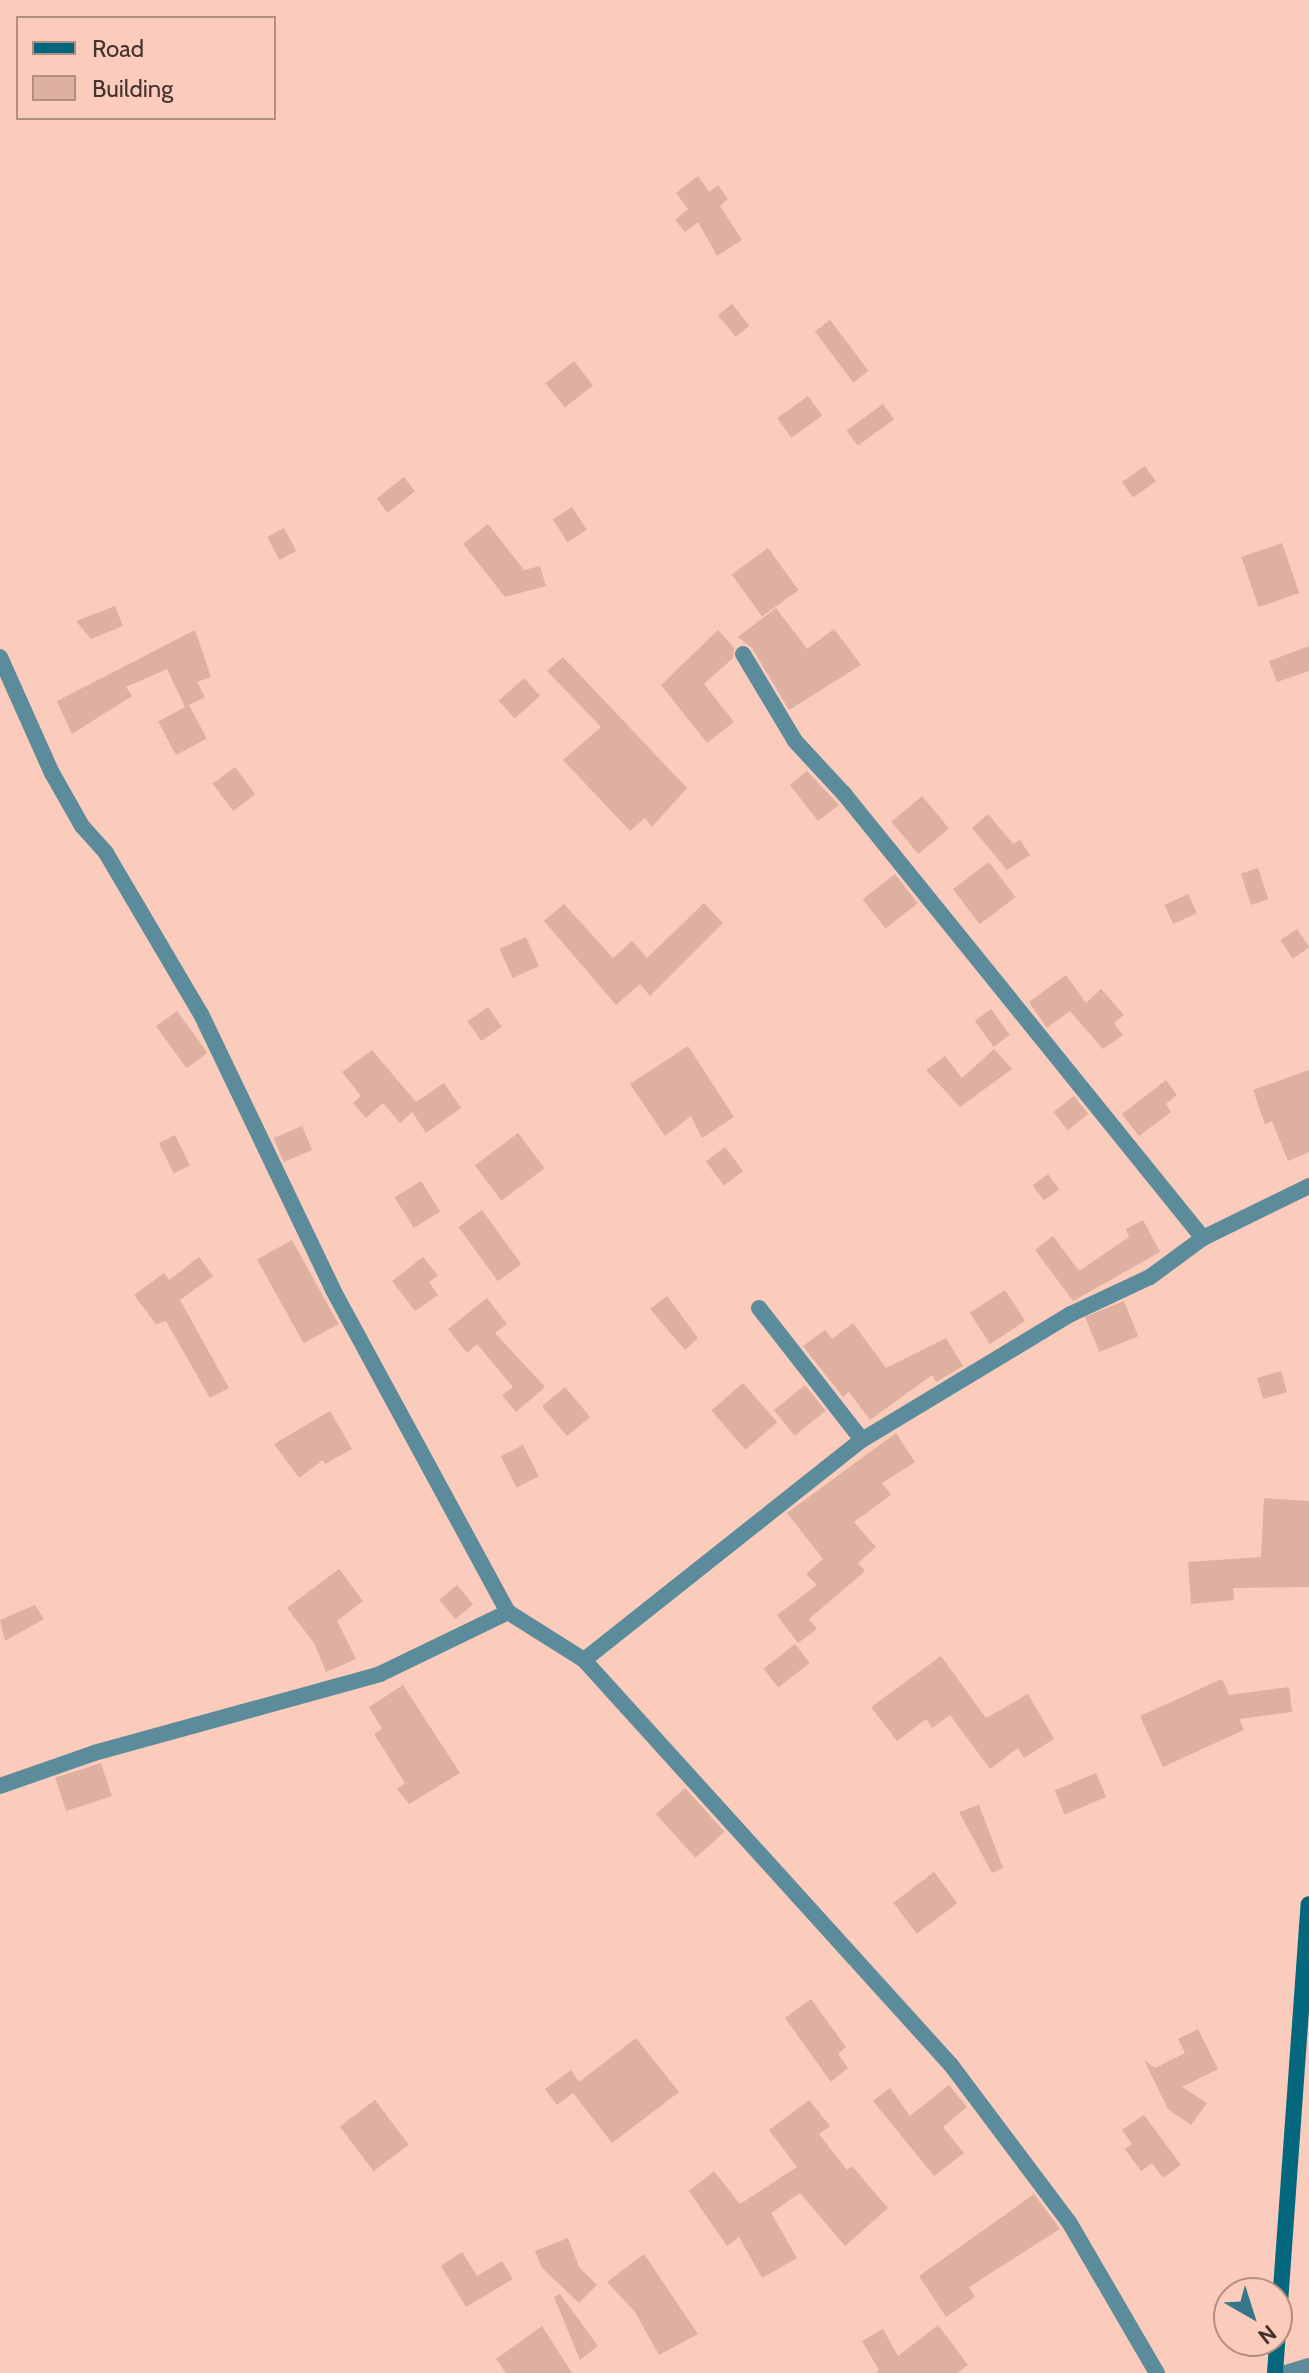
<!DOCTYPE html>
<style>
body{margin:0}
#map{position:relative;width:1309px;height:2373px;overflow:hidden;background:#fbccbb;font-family:Cabin,sans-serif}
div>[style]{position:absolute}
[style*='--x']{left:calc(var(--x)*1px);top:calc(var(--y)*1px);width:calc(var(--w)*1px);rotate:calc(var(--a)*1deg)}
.building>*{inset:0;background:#ddb0a0;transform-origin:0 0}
.street>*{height:16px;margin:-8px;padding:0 8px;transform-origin:8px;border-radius:8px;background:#5c8c9c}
.secondary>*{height:16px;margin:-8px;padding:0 8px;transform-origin:8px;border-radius:8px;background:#03677e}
span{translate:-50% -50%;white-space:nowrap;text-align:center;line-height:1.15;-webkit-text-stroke:6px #fbccbb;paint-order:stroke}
.legend{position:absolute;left:16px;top:16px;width:260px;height:104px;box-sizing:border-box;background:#fbccbb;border:2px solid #b28f82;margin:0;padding:10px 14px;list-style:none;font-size:24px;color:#45332c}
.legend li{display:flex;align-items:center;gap:16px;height:40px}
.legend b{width:40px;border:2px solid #b28f82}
.north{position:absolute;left:1213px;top:2277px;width:80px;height:80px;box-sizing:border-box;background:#fbccbb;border:2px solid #b28f82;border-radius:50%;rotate:141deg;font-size:22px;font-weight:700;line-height:32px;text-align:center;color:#45332c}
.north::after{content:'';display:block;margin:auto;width:28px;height:36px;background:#357689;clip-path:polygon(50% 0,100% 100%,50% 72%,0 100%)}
</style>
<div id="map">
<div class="building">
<i style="clip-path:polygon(698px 176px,709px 192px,718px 185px,728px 199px,720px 206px,742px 240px,717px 256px,698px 222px,685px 232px,675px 220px,688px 209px,676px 193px)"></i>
<i style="left:732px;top:304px;width:28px;height:18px;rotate:51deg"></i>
<i style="left:830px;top:320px;width:64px;height:19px;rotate:53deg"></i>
<i style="left:574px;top:361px;width:31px;height:36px;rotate:52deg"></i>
<i style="left:808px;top:396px;width:24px;height:38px;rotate:54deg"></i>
<i style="left:883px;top:404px;width:19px;height:45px;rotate:54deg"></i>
<i style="left:1145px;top:466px;width:19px;height:28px;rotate:55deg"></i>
<i style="left:404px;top:477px;width:18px;height:35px;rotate:52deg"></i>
<i style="left:572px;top:507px;width:27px;height:23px;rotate:57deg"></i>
<i style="clip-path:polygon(488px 524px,524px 570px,540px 566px,546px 586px,505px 597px,463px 544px)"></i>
<i style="left:284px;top:528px;width:26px;height:19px;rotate:62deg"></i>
<i style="left:1282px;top:543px;width:53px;height:43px;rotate:71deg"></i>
<i style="left:768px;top:548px;width:52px;height:45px;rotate:54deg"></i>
<i style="clip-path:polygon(115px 606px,123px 626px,91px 639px,76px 621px)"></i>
<i style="clip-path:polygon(776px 608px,807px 649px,834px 629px,861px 665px,789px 710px,752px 648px,738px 637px)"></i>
<i style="clip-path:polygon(195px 630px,211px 677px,197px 682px,205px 697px,185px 707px,167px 669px,126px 687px,132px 696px,72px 734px,57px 701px)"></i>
<i style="clip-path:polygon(718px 630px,734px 648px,733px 658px,704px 684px,734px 722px,707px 743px,661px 685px)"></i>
<i style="clip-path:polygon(1309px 646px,1309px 671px,1277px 682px,1269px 661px)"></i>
<i style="clip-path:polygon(563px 657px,687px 788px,652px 827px,645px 818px,630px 831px,563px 760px,601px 727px,547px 671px)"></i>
<i style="left:524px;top:678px;width:24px;height:34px;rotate:48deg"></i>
<i style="left:189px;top:705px;width:38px;height:35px;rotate:62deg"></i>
<i style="left:235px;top:767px;width:34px;height:28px;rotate:53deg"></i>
<i style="clip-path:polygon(807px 771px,839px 805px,818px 821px,790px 785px)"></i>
<i style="left:922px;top:796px;width:42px;height:40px;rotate:50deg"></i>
<i style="clip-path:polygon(988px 814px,1013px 844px,1020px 840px,1030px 855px,1007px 870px,972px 828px)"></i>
<i style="left:989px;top:862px;width:44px;height:45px;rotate:53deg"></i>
<i style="left:1258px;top:868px;width:33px;height:18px;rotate:72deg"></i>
<i style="left:895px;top:874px;width:37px;height:41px;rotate:52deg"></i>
<i style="left:1188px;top:894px;width:21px;height:26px;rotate:65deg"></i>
<i style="clip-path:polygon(704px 903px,723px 923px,650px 996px,640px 984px,616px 1005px,544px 921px,564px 904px,613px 958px,632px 941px,647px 958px)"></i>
<i style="left:1297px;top:929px;width:22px;height:20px;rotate:56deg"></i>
<i style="left:526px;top:937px;width:32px;height:29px;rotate:66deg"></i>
<i style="clip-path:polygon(1066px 975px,1086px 1003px,1101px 989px,1124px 1015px,1114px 1023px,1123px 1035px,1103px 1049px,1070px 1011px,1047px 1028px,1029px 1002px)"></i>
<i style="left:488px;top:1007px;width:24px;height:25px;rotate:55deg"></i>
<i style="left:991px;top:1009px;width:32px;height:20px;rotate:54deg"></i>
<i style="left:177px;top:1011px;width:52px;height:26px;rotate:54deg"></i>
<i style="clip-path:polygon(688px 1046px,734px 1117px,702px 1138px,691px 1116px,665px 1136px,630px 1084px)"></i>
<i style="clip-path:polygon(994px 1049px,1012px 1069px,960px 1107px,926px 1070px,945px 1056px,962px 1078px)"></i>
<i style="clip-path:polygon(372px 1050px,416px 1102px,444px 1083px,461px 1108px,426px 1133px,412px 1112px,400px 1123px,383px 1103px,366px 1118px,353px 1103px,361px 1096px,342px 1072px)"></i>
<i style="clip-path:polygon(1309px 1070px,1309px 1152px,1288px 1161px,1272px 1121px,1265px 1124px,1253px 1090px)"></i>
<i style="clip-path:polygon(1166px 1080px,1177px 1095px,1166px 1104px,1171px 1112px,1139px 1136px,1122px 1114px)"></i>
<i style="left:1074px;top:1096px;width:23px;height:26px;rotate:52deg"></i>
<i style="left:302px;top:1126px;width:26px;height:31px;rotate:67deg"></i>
<i style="left:518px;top:1133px;width:44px;height:54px;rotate:53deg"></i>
<i style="left:175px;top:1135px;width:34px;height:18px;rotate:64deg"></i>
<i style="left:725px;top:1147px;width:30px;height:24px;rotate:53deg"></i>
<i style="left:1048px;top:1174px;width:19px;height:19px;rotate:54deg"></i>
<i style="left:421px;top:1181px;width:36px;height:31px;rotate:58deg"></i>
<i style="left:482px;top:1210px;width:67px;height:29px;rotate:54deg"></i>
<i style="clip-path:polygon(1143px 1220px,1160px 1252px,1073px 1301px,1035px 1250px,1053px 1236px,1079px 1271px,1129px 1237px,1126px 1229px)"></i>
<i style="left:292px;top:1240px;width:96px;height:40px;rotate:61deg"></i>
<i style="clip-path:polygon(199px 1257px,213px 1276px,180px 1300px,229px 1388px,210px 1398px,166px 1321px,156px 1324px,134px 1295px,164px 1273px,169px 1280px)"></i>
<i style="clip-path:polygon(423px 1257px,438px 1276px,429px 1282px,438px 1295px,415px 1311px,392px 1281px)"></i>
<i style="left:1005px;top:1290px;width:37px;height:42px;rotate:57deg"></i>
<i style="clip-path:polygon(667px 1296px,698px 1338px,685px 1350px,650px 1309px)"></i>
<i style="clip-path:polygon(487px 1298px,507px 1324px,495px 1333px,545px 1387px,516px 1412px,502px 1395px,513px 1387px,477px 1344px,467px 1353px,448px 1329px)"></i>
<i style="left:1124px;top:1301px;width:38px;height:42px;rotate:68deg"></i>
<i style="clip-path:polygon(853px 1323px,886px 1368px,946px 1338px,963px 1366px,936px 1382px,932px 1375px,870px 1420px,849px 1392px,843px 1397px,803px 1346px,825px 1330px,832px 1339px)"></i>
<i style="left:1281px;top:1371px;width:22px;height:25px;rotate:74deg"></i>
<i style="left:743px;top:1383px;width:52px;height:42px;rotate:49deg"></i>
<i style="left:805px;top:1385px;width:33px;height:40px;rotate:51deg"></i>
<i style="left:565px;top:1387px;width:39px;height:30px;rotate:50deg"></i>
<i style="clip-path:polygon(330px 1411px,352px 1449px,325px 1464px,323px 1460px,299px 1478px,274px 1444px)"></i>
<i style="clip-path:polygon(896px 1433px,915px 1462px,882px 1483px,891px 1495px,854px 1522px,876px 1547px,858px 1563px,865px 1571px,809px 1619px,817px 1629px,798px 1643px,777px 1615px,817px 1585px,806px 1574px,823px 1559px,787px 1513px)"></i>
<i style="left:523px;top:1445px;width:35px;height:25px;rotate:63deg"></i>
<i style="clip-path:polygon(1264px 1498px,1309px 1501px,1309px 1587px,1233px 1588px,1234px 1600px,1191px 1604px,1188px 1562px,1261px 1557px)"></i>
<i style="clip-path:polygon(339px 1569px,363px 1601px,337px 1621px,356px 1659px,326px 1672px,314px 1643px,287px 1608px)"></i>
<i style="left:457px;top:1585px;width:25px;height:23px;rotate:50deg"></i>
<i style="clip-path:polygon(35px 1605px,44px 1619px,5px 1641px,0 1620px)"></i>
<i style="left:795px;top:1644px;width:24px;height:40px;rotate:52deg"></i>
<i style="clip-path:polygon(941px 1656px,986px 1718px,1028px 1694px,1054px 1739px,1024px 1758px,1018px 1748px,990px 1769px,950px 1715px,932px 1728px,926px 1719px,897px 1741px,871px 1707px)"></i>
<i style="clip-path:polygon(1222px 1679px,1229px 1695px,1289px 1687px,1292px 1712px,1239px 1719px,1244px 1730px,1163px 1767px,1140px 1716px)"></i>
<i style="clip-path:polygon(403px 1685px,460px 1773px,409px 1804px,397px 1789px,405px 1783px,374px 1734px,382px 1729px,369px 1707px)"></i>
<i style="left:101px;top:1763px;width:35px;height:48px;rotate:72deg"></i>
<i style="left:1096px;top:1773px;width:26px;height:45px;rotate:67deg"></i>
<i style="left:685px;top:1788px;width:59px;height:39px;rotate:48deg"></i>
<i style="clip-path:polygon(979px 1805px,1003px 1868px,992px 1873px,959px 1812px)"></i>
<i style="left:934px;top:1872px;width:39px;height:51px;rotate:53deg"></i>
<i style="clip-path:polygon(811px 1999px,846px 2047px,838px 2054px,848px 2068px,831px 2082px,785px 2018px)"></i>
<i style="clip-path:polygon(1198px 2029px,1218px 2069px,1182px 2087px,1207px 2103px,1191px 2125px,1168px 2109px,1144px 2060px,1155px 2068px,1185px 2053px,1178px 2039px)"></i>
<i style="clip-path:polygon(636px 2038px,679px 2092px,612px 2143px,573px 2093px,557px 2105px,545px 2089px,571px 2070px,579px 2082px)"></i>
<i style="clip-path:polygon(949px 2085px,967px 2107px,943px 2127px,964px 2153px,934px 2176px,873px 2101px,890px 2088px,910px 2116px)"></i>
<i style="left:375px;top:2100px;width:56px;height:44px;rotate:53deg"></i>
<i style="clip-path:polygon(809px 2100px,830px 2126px,819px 2134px,847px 2170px,852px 2166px,888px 2208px,845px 2246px,800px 2193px,771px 2213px,797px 2258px,762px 2278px,739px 2237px,727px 2246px,689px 2191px,714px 2171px,740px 2204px,797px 2167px,769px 2130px)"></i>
<i style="clip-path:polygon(1144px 2115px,1181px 2165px,1163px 2178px,1152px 2163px,1141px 2171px,1125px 2149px,1132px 2144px,1122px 2130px)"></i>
<i style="clip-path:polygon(1034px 2194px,1060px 2229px,969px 2287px,975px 2297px,946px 2317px,919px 2276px)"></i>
<i style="clip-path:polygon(568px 2238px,579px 2267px,597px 2285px,579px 2303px,542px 2268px,535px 2251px)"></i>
<i style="clip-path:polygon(462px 2252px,477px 2276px,502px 2261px,513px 2279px,466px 2307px,441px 2266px)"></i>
<i style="clip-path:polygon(644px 2254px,698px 2334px,659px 2355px,635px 2312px,607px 2282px)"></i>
<i style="clip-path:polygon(560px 2294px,598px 2346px,580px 2360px,554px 2297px)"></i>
<i style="clip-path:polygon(938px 2325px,968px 2365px,957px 2373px,876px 2373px,879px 2370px,862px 2341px,883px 2329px,898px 2356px)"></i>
<i style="clip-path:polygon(542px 2326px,572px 2373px,506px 2373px,496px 2359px)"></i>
</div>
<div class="street">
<i style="--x:743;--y:654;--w:101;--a:59.1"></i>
<i style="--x:795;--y:741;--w:74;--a:47.2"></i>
<i style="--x:845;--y:795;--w:570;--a:51.06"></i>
<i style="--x:0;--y:657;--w:127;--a:65.9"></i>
<i style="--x:52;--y:773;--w:61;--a:60.5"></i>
<i style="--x:82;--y:826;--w:36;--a:48"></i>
<i style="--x:106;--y:853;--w:187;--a:59.5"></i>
<i style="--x:201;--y:1014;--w:306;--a:64.4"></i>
<i style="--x:333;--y:1290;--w:366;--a:61.5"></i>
<i style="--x:508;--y:1612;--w:90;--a:32.3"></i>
<i style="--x:584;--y:1660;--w:547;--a:47.82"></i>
<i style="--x:951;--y:2065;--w:196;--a:53.1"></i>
<i style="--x:1069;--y:2222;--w:175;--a:59.8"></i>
<i style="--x:759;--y:1308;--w:167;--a:52"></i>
<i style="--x:584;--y:1660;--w:355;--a:-38.4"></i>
<i style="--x:862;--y:1440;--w:244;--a:-31.1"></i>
<i style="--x:1071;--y:1314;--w:87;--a:-25.1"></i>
<i style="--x:1150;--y:1277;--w:66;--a:-36.3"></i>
<i style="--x:1203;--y:1238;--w:118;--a:-26.1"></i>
<i style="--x:0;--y:1786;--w:100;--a:-19.3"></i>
<i style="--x:94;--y:1753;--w:297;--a:-15.4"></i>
<i style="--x:380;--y:1674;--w:142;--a:-25.8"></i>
<i style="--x:1286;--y:2373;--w:24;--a:-17"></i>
</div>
<div class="secondary">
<i style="--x:1275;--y:2373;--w:470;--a:-85.9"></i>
</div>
<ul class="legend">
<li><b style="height:10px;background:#03677e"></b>Road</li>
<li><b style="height:22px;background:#ddb0a0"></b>Building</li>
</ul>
<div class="north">N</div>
</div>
